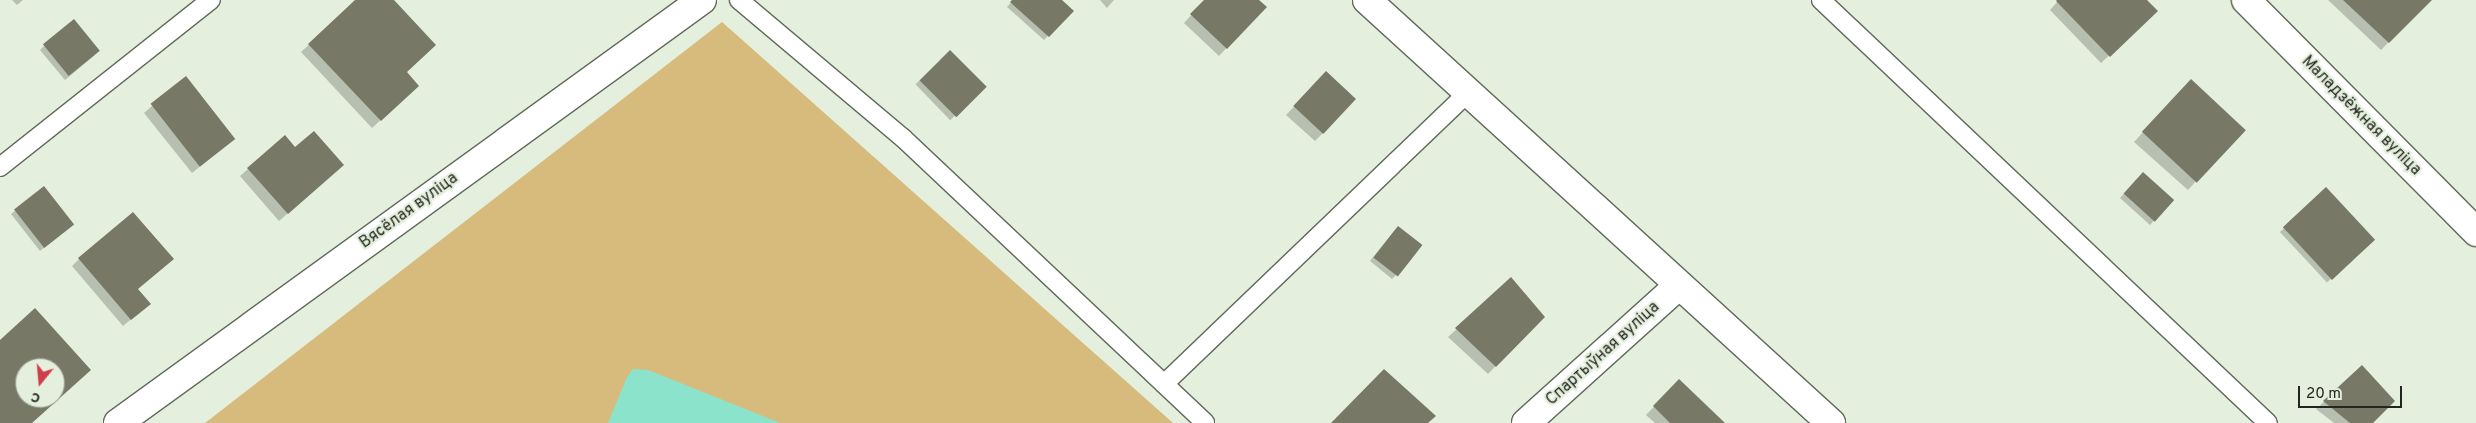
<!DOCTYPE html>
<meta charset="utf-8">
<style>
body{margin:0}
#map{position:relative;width:2476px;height:423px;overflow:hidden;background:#e5efdd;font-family:Overpass,sans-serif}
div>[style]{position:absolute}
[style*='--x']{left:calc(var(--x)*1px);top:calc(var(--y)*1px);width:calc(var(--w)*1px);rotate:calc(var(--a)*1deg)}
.green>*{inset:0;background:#d7bb7c}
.water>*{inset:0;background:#8ce3cc}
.shadow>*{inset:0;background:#0003;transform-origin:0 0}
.building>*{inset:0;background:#787867;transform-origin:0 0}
.roads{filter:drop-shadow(1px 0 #61695a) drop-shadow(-1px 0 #61695a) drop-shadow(0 1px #61695a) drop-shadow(0 -1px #61695a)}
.lane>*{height:18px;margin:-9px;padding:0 9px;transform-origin:9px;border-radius:9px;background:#fff}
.street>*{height:28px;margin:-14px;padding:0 14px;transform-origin:14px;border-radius:14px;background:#fff}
span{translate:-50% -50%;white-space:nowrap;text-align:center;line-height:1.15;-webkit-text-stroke:4.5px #e5efdd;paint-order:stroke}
.street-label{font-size:16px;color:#232620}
.north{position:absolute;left:15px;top:358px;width:50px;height:50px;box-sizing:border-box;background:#e5efdd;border:1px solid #979f91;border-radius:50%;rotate:197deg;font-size:14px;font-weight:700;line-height:20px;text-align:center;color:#232620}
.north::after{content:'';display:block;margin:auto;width:18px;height:22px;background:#cf3f4b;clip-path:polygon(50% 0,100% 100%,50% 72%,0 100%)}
.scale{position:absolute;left:2298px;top:386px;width:104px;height:22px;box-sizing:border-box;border:2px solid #232620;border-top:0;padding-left:6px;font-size:15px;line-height:18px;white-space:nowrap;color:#232620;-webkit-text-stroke:4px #e5efdd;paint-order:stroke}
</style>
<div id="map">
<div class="green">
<i style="clip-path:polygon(722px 22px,1173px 423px,205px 423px)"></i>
</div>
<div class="water">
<i style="clip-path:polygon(633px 369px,648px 370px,780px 423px,608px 423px,627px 377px)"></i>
</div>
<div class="shadow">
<i style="clip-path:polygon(12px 0,23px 0,17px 5px)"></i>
<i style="clip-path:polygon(357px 0,392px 0,410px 93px,372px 128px,301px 52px)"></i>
<i style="clip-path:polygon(1013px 0,1061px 0,1072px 11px,1044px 40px,1007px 7px)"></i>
<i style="clip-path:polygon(1100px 0,1114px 0,1107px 8px)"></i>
<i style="clip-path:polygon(1205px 0,1258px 0,1265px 7px,1219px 56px,1184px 23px)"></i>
<i style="clip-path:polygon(2059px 0,2145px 0,2156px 11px,2101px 63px,2050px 10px)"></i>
<i style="clip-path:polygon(2328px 0,2430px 0,2381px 50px)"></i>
<i style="clip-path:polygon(44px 46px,95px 55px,65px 80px,40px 50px)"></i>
<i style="left:950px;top:51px;width:50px;height:48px;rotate:46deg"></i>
<i style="clip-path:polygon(1326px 73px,1322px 134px,1315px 141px,1286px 115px)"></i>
<i style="clip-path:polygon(2181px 90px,2197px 180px,2188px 190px,2134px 142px)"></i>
<i style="clip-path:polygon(152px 106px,234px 139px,192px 173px,144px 113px)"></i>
<i style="clip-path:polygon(295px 149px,335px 172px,279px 221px,240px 176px,248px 169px)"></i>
<i style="clip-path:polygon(2139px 177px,2172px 200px,2150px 225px,2120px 198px)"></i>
<i style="clip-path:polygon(43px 188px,68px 229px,40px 251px,11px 214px)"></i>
<i style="left:2326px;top:189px;width:69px;height:63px;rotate:47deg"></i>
<i style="clip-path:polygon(1394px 231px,1396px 275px,1392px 279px,1370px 261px)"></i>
<i style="clip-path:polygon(79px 259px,137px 289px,141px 311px,123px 326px,72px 266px)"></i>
<i style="clip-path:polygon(1511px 279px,1543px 317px,1488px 374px,1448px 337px)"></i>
<i style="clip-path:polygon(2362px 367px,2371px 423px,2334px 423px,2316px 409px)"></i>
<i style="clip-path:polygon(1679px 381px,1723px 423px,1655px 423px,1646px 415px)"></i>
</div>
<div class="building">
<i style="clip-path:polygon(355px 0,394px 0,436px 45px,407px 72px,419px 86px,381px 121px,308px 44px)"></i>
<i style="clip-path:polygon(1012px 0,1062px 0,1074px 11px,1049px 37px,1010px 2px)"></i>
<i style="clip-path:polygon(1204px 0,1259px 0,1267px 7px,1227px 49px,1190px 14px)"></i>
<i style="clip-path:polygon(2057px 0,2147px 0,2158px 11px,2110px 57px,2056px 1px)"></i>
<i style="clip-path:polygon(2343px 0,2432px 0,2389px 43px)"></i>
<i style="left:74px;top:19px;width:41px;height:40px;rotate:51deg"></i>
<i style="left:950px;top:50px;width:52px;height:43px;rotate:45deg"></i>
<i style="left:1326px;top:71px;width:41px;height:48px;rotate:43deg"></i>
<i style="left:186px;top:76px;width:80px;height:45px;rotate:52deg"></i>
<i style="left:2191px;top:79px;width:75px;height:72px;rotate:43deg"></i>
<i style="clip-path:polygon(314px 131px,344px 165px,288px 214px,247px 168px,285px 135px,295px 147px)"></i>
<i style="left:2143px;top:172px;width:42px;height:29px;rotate:42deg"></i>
<i style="left:44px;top:186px;width:49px;height:38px;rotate:52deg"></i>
<i style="left:2326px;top:187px;width:72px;height:59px;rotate:47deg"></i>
<i style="clip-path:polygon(133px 212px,174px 259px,138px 289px,151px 304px,131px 320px,78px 258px)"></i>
<i style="left:1398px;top:226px;width:31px;height:40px;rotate:38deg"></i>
<i style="clip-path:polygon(1511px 277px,1545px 317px,1496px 367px,1455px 328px)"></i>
<i style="clip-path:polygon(evenodd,35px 308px,91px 370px,32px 423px,0 423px,0 340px,35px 308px,25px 368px,55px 368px,55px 398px,25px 398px,25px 368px)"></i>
<i style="clip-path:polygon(2362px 365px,2395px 401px,2373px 423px,2350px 423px,2323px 401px)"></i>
<i style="clip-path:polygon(1384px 369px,1436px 416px,1428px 423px,1331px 423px)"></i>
<i style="clip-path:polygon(1679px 379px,1725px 423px,1670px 423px,1653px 406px)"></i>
</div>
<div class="roads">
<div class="lane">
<i style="--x:739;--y:0;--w:214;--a:40.1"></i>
<i style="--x:903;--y:138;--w:415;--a:43.3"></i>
<i style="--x:1821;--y:0;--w:615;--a:43.42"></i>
<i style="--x:0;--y:167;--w:269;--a:-38.4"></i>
<i style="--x:1164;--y:384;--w:422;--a:-43.8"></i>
</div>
<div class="street">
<i style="--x:1367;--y:0;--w:628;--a:42.35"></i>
<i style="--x:2246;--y:0;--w:327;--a:45.2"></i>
<i style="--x:118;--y:423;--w:721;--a:-35.92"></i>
<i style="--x:1526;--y:423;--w:206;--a:-42"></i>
</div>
</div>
<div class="street-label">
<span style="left:2361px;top:116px;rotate:45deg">Маладзёжная вуліца</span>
<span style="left:409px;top:211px;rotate:-36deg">Вясёлая вуліца</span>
<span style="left:1603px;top:354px;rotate:-42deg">Спартыўная вуліца</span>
</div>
<div class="north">С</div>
<div class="scale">20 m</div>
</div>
